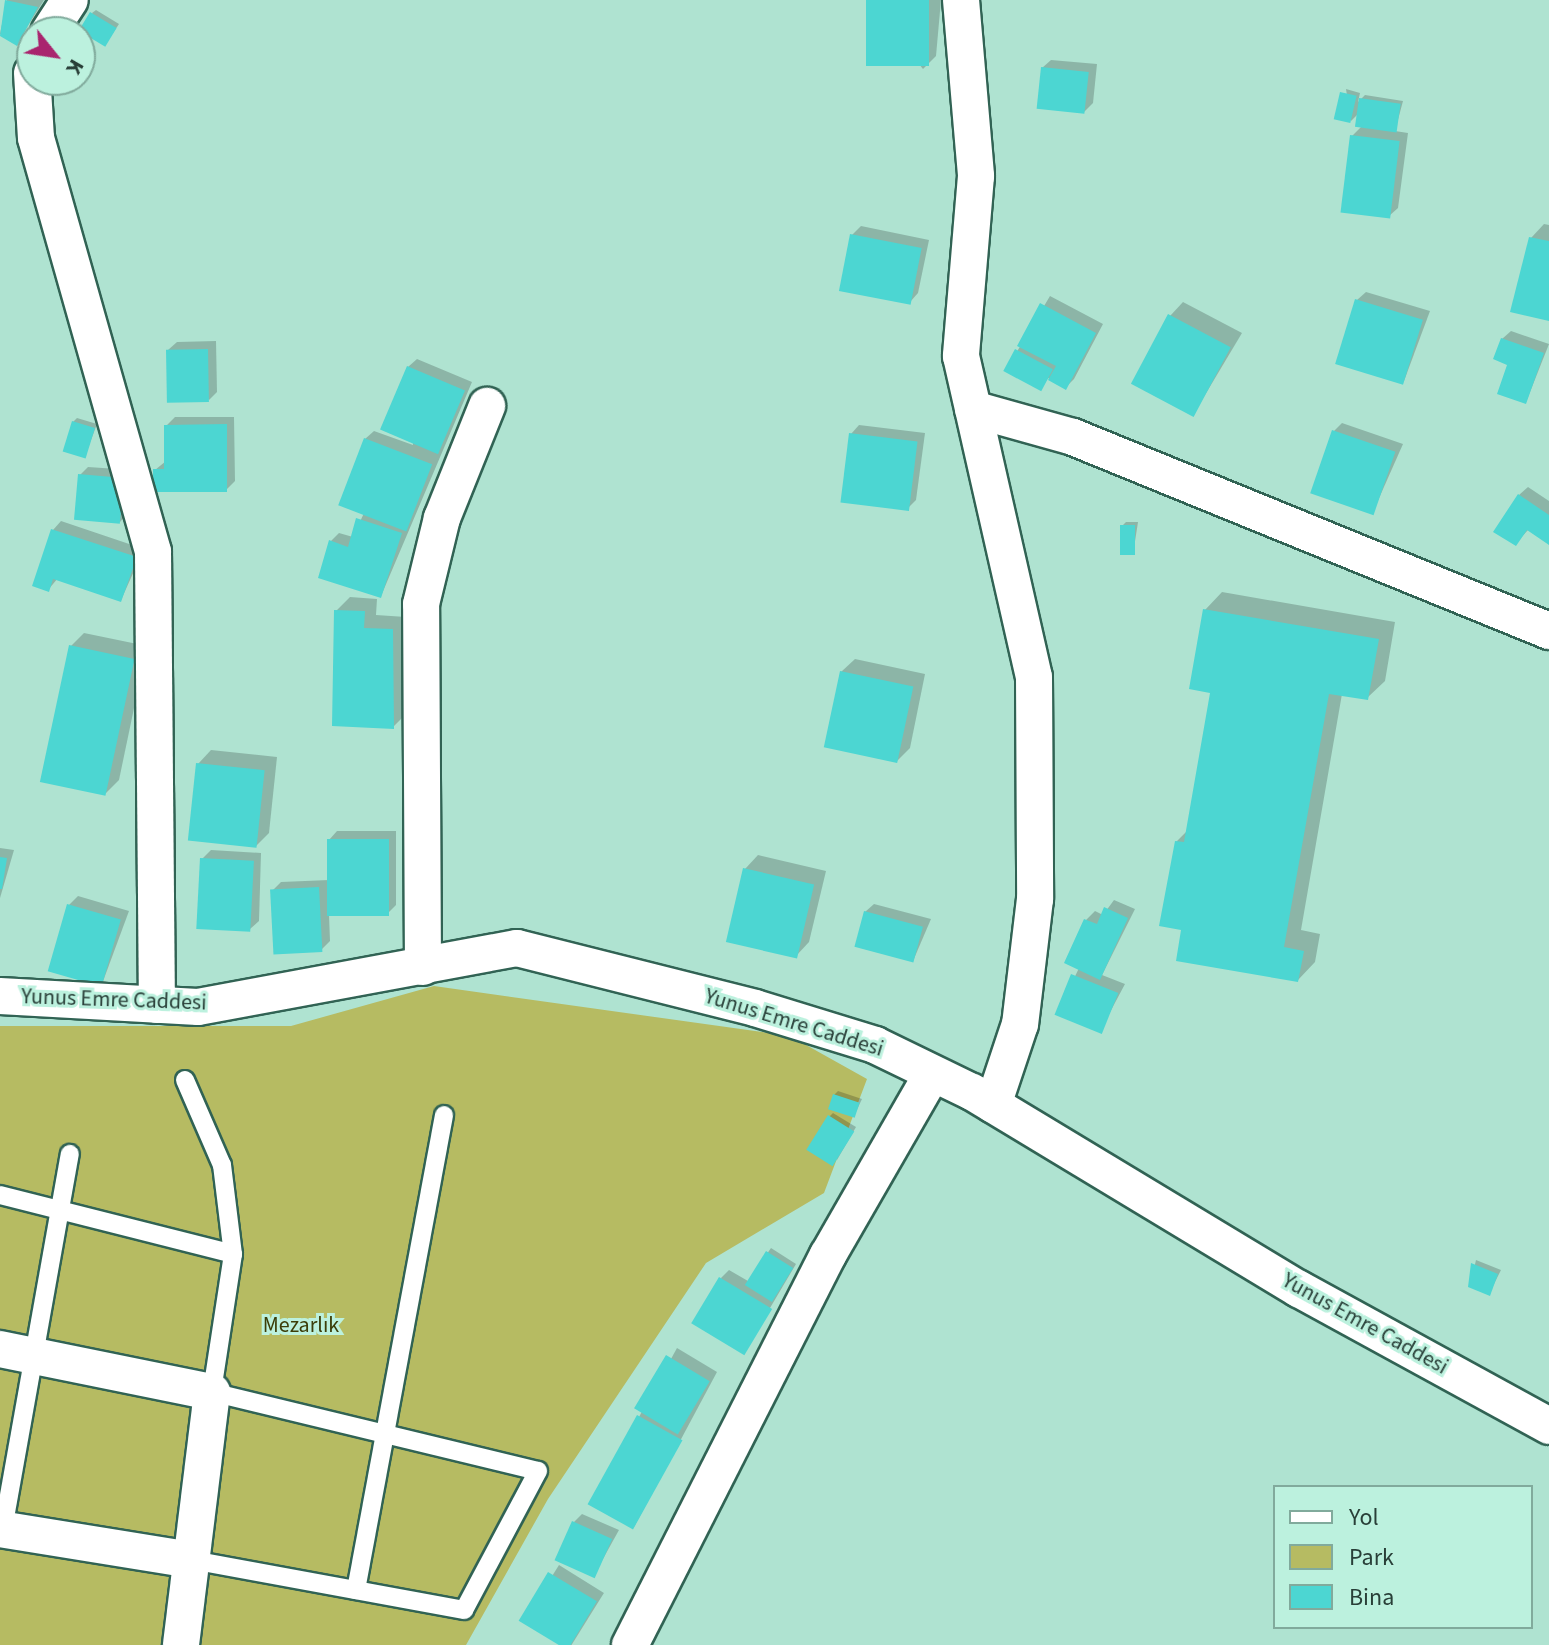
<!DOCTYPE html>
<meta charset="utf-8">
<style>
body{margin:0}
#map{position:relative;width:1549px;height:1645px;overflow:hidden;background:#afe3d1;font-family:"Source Sans 3",sans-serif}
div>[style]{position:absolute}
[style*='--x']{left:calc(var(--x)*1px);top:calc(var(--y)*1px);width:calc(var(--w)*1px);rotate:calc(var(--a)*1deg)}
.green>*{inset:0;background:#b6bb62}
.shadow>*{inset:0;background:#0003;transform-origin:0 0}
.building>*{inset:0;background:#4cd6d2;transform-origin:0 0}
.roads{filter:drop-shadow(2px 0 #316354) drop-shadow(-2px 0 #316354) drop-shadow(0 2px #316354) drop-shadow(0 -2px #316354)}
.service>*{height:18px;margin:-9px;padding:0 9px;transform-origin:9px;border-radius:9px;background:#fff}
.minor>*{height:36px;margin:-18px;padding:0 18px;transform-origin:18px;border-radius:18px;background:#fff}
span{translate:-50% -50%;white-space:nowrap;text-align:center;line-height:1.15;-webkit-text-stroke:6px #bcf1de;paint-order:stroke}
.street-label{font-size:22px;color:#293f38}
.park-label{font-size:22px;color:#3c3e09}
.legend{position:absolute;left:1273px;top:1485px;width:260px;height:144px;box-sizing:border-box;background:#bcf1de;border:2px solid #81aa9c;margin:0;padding:10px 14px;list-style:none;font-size:24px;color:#293f38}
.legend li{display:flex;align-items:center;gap:16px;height:40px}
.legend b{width:40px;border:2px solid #81aa9c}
.north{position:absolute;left:16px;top:16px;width:80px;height:80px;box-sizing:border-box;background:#bcf1de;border:2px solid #81aa9c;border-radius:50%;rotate:120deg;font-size:22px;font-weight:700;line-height:32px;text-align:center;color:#293f38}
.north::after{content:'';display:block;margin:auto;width:28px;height:36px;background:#a9256e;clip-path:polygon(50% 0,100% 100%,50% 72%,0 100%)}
</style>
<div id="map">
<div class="green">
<i style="clip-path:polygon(434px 986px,790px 1036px,867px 1079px,824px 1193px,706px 1263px,548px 1499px,466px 1645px,0 1645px,0 1026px,291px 1026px)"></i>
</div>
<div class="shadow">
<i style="clip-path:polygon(7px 0,44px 0,17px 43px,0 34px)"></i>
<i style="clip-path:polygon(868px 0,941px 0,936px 56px,923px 69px)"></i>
<i style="clip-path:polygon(96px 10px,119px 24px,105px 45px,92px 13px)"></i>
<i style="clip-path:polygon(1051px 60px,1097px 64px,1093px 103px,1084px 112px,1042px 68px)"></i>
<i style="clip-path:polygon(1346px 89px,1360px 93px,1358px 102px,1365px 95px,1403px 101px,1395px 131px,1408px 133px,1398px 208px,1389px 216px,1352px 136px,1362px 126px,1359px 113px,1351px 121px)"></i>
<i style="clip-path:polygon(1544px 224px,1549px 225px,1549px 319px,1531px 238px)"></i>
<i style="clip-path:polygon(861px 226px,929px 240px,918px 293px,910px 302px,852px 235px)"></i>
<i style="clip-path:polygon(1366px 292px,1430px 311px,1404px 381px,1357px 300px)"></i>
<i style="clip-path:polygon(1050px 296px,1103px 324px,1074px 379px,1066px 387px,1048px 378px,1041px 389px,1006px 370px)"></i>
<i style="clip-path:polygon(1183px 302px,1242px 333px,1193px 415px,1170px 316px)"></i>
<i style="clip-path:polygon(1511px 331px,1549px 344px,1526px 402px,1502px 339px)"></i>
<i style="clip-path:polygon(216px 341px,217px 392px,209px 400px,168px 350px,177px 342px)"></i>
<i style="clip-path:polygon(417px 359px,472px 382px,381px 596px,331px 541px,339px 533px,353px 537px,364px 513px,365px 439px,374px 431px,413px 445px,408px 367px)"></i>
<i style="clip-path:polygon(175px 417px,234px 417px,235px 481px,226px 490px,155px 470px,166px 461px,166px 426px)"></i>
<i style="clip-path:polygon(77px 418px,97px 424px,85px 456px,73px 422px)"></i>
<i style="clip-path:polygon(1342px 423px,1403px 444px,1372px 514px,1334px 431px)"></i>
<i style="clip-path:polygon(859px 425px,925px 433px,916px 500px,908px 508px,851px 434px)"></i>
<i style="clip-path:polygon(88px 467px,132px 470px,128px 513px,120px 522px,80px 475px)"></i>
<i style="clip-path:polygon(1528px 487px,1549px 501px,1549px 542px,1529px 529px,1515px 544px,1519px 495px)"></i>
<i style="clip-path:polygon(61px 521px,144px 549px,121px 600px,58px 578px,48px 590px,53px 530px)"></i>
<i style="clip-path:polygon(1126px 522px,1138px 522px,1133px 554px,1122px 526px)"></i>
<i style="clip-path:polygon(1222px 592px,1395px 622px,1385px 681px,1367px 698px,1342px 694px,1301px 930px,1320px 934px,1315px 962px,1298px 980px,1184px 928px,1176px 842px,1188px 830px,1212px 691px,1205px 610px)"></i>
<i style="clip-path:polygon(350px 597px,377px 599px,376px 615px,406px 617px,406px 714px,393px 727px,336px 611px)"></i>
<i style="clip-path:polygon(84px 633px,147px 646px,119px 780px,106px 793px,71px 646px)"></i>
<i style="clip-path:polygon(855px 659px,925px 674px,910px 748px,897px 761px,841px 672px)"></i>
<i style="clip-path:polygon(211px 750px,277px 757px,269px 833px,256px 846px,198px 764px)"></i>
<i style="clip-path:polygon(337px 831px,396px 831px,396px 905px,387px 914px,329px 914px,330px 941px,321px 950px,272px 891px,281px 882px,329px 880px,329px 840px)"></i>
<i style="clip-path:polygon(0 848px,14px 850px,0 898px)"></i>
<i style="clip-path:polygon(211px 850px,261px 853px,259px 921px,250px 929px,202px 859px)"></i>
<i style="clip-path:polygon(758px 855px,826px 871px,809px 942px,796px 956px,745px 869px)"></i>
<i style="clip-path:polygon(78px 896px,129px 911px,102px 984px,69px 905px)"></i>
<i style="clip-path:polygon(1114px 900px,1135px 909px,1102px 975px,1125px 984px,1100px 1031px,1057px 1014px,1079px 968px,1086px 920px,1095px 911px,1103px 915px)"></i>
<i style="clip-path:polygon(874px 904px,931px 919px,913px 961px,865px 912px)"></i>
<i style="clip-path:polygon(838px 1091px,862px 1099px,854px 1116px,834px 1095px)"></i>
<i style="clip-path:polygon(833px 1113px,856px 1127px,837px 1160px,829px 1117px)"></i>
<i style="clip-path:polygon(771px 1248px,796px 1264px,744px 1352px,721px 1278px,729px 1270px,748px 1281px)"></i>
<i style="clip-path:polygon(1476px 1260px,1501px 1270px,1489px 1294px,1470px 1286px)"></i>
<i style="clip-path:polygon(677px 1348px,717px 1372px,634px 1527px,639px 1417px)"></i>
<i style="clip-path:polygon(582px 1514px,619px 1530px,594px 1575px,574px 1522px)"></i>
<i style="left:559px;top:1565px;width:53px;height:66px;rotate:32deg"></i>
</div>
<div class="building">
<i style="clip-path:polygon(5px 0,38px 7px,17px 46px,0 36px)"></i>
<i style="left:866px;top:0;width:63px;height:66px"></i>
<i style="left:90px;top:12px;width:31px;height:22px;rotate:31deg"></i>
<i style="left:1041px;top:67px;width:48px;height:42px;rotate:6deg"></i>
<i style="left:1340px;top:92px;width:17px;height:28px;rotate:13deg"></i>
<i style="left:1359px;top:98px;width:42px;height:29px;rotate:8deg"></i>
<i style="left:1350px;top:135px;width:50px;height:78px;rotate:7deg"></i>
<i style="left:850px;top:234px;width:73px;height:58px;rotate:11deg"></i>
<i style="clip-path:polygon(1529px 237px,1549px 241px,1549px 321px,1510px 312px)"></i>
<i style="left:1355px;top:299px;width:71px;height:68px;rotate:17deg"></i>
<i style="clip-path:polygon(1040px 303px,1096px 333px,1066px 390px,1048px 380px,1056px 366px,1017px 346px)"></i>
<i style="left:1168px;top:314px;width:71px;height:79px;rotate:28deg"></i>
<i style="clip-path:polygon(1501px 338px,1544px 353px,1526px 404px,1497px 394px,1507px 365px,1493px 359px)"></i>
<i style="left:208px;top:349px;width:53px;height:42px;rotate:89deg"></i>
<i style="left:1015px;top:349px;width:43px;height:25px;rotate:28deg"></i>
<i style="left:407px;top:366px;width:63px;height:69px;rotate:23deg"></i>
<i style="left:72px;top:421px;width:24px;height:32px;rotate:17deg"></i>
<i style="clip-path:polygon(227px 424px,227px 492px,153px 492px,153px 469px,164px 469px,164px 425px)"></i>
<i style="left:1332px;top:430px;width:67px;height:67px;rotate:19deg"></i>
<i style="left:849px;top:433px;width:69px;height:70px;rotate:7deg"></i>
<i style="left:364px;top:438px;width:73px;height:72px;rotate:21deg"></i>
<i style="left:78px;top:474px;width:46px;height:46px;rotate:5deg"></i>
<i style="clip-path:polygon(1518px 494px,1549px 515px,1549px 545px,1527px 530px,1516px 546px,1493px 532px)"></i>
<i style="clip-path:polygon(356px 518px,402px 533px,381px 598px,318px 578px,329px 540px,348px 547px)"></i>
<i style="left:1120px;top:525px;width:15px;height:30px"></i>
<i style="clip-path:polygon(51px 529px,137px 557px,121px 602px,53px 579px,49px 592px,32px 586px)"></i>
<i style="clip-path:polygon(1203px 609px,1379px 639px,1368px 700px,1329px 694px,1284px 947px,1304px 951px,1298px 982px,1176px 961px,1181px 930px,1159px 926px,1175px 841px,1184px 842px,1210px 693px,1189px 689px)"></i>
<i style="clip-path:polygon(334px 610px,365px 611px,364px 628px,393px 629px,394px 729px,332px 726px)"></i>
<i style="left:69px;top:645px;width:67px;height:140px;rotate:12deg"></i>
<i style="left:840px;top:671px;width:75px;height:78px;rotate:12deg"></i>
<i style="left:196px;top:763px;width:69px;height:78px;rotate:6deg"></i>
<i style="left:327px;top:839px;width:62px;height:77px"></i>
<i style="clip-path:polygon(0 857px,7px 858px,2px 889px,0 889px)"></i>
<i style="left:200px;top:858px;width:54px;height:71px;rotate:3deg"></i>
<i style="left:743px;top:868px;width:73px;height:76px;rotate:13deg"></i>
<i style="left:319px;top:887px;width:65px;height:49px;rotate:87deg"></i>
<i style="left:67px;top:904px;width:56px;height:70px;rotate:16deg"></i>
<i style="clip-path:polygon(1104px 907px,1128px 918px,1100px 980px,1064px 963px,1084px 919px,1097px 924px)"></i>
<i style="left:864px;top:911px;width:61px;height:37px;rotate:15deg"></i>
<i style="left:1071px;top:974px;width:51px;height:44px;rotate:22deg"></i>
<i style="left:833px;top:1094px;width:28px;height:16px;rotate:18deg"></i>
<i style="left:828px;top:1115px;width:31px;height:41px;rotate:32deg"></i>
<i style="left:766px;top:1251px;width:32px;height:40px;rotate:32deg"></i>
<i style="clip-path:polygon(1471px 1263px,1498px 1274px,1490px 1296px,1468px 1287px)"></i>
<i style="left:719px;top:1277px;width:62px;height:54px;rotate:31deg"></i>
<i style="left:666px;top:1355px;width:51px;height:62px;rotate:31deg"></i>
<i style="left:637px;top:1415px;width:52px;height:102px;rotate:29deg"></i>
<i style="left:572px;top:1521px;width:44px;height:43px;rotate:24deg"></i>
<i style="left:548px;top:1572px;width:57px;height:57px;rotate:31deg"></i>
</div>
<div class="roads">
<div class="service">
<i style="--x:185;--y:1080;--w:93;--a:66.5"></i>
<i style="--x:222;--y:1165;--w:90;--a:83"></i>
<i style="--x:233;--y:1254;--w:140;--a:98.7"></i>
<i style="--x:212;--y:1392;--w:335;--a:13.6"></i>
<i style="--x:538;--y:1471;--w:157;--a:118"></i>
<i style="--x:464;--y:1610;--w:278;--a:-169.6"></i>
<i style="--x:0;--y:1195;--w:240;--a:14.2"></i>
<i style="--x:3;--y:1529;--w:381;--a:-79.9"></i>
<i style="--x:356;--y:1590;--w:483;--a:-79.5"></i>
</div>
<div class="minor">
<i style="--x:961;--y:0;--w:177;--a:85.1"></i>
<i style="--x:976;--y:176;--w:181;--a:94.8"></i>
<i style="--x:961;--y:356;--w:329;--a:77.2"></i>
<i style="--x:1034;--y:677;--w:222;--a:89.7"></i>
<i style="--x:1035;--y:899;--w:126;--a:96.8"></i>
<i style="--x:1020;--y:1024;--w:85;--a:108.4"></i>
<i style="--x:49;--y:32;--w:38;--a:-57"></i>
<i style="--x:32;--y:73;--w:65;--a:86.5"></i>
<i style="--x:36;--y:138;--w:430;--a:74.2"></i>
<i style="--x:153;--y:552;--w:453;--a:89.5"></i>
<i style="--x:973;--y:409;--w:104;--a:15.6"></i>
<i style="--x:1073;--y:437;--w:514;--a:22.17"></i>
<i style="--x:423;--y:967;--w:363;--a:-90.3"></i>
<i style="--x:421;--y:604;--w:89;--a:-76.3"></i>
<i style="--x:442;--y:518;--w:121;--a:-68.1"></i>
<i style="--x:0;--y:996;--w:198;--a:3.2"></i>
<i style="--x:198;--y:1007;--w:324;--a:-10.5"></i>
<i style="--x:517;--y:948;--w:245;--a:14.1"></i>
<i style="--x:755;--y:1008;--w:126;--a:17.1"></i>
<i style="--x:875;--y:1045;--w:108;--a:25.9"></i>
<i style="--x:972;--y:1092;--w:382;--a:31.1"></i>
<i style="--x:1299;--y:1289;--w:285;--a:28.7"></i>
<i style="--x:0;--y:1349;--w:216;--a:11.5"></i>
<i style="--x:212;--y:1392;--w:255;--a:97"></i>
<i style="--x:0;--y:1529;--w:193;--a:9.2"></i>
<i style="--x:630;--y:1645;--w:437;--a:-63.1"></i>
<i style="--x:828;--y:1255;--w:209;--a:-60.1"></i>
</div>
</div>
<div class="street-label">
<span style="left:114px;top:1000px;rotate:2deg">Yunus Emre Caddesi</span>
<span style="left:794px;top:1023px;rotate:17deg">Yunus Emre Caddesi</span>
<span style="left:1365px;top:1324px;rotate:29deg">Yunus Emre Caddesi</span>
</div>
<div class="park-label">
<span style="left:301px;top:1326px">Mezarlık</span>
</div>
<ul class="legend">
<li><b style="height:10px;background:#fff"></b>Yol</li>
<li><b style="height:22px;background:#b6bb62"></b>Park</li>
<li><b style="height:22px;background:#4cd6d2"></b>Bina</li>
</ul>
<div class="north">K</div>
</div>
